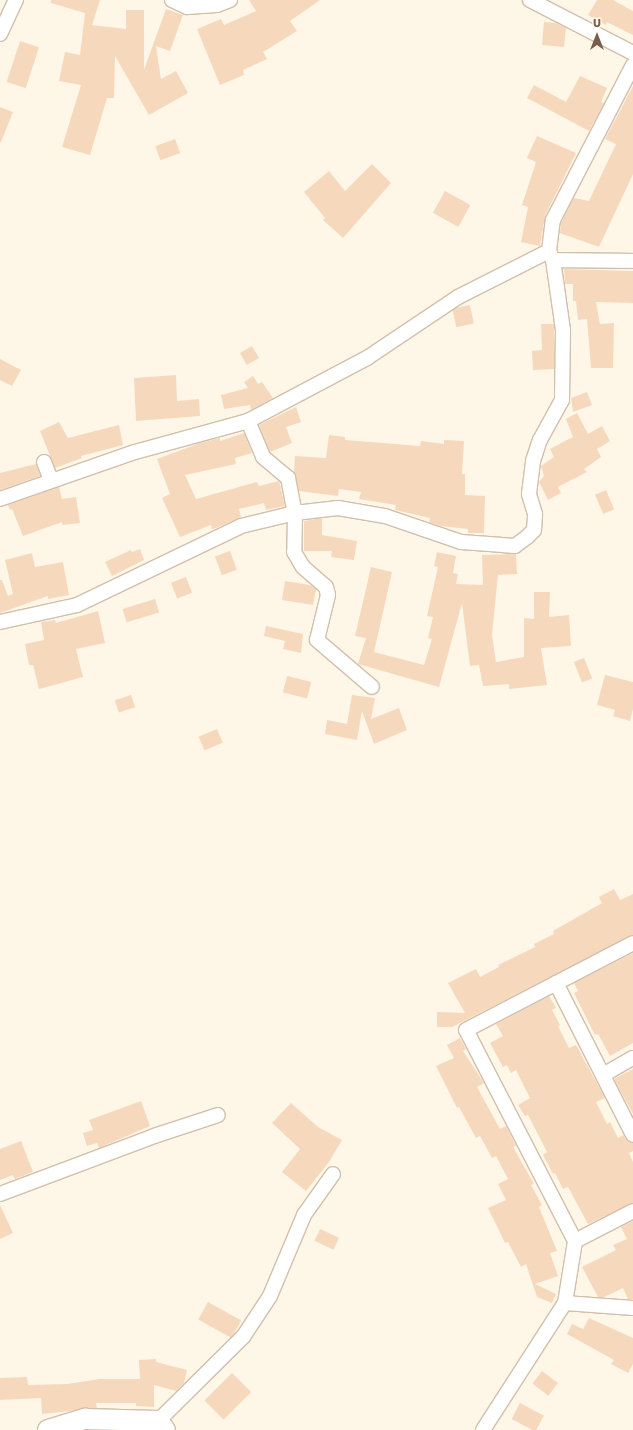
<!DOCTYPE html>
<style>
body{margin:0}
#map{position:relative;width:633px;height:1430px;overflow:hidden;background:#fef7e7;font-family:Rubik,sans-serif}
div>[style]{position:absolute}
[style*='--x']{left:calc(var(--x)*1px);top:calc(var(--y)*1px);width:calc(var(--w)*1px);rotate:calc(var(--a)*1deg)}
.building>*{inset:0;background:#f6d8bd;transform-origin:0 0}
.roads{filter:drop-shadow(1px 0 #d2bfab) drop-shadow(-1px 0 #d2bfab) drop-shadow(0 1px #d2bfab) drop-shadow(0 -1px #d2bfab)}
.street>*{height:14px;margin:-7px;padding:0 7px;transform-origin:7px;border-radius:7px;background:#fff}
.secondary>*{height:20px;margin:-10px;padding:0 10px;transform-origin:10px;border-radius:10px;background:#fff}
span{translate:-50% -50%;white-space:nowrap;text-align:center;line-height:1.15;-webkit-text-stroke:4px #fffaef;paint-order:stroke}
.north{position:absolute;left:577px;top:16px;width:40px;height:40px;-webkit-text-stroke:3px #fffaef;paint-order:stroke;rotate:0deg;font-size:11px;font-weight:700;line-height:16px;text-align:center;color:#7b5e49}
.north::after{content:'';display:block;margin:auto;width:14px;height:18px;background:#7b5e49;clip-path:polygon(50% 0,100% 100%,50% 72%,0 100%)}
</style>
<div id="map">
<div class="building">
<i style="clip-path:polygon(51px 0,100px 0,92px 25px,126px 29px,126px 10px,144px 10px,144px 70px,166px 9px,183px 15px,170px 51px,156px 46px,161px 79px,176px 71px,188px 93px,149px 115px,115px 56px,114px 98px,107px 98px,90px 155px,62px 147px,81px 85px,59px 81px,65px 52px,80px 55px,85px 13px,51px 3px)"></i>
<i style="clip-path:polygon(249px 0,320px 0,290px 21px,297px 31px,263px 52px,267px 59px,243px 70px,244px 75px,220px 85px,197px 29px,221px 19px,224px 25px,256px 11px)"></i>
<i style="clip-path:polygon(597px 0,613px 0,633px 11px,633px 35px,607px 22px,606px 25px,588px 15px)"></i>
<i style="clip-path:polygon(544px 22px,556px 23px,566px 28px,564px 47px,542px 45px)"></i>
<i style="left:20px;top:41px;width:20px;height:43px;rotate:18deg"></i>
<i style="clip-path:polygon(580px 76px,607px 88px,601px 102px,604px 103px,589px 131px,527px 98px,534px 85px,566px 102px)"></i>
<i style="clip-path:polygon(633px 86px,633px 174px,599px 247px,560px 233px,561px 223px,574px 198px,589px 201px,616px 144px,605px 139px)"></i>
<i style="clip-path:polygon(0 107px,13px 112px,1px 142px,0 142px)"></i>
<i style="clip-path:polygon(537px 136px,576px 153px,545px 216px,540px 246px,521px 242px,528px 207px,522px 205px,536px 162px,527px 158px)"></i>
<i style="left:175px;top:139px;width:15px;height:21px;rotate:70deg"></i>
<i style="clip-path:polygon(372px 164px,391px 183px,343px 238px,323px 220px,325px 218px,304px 192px,329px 171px,345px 191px)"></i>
<i style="left:445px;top:191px;width:29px;height:25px;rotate:29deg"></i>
<i style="clip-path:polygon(564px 269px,633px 271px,633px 303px,596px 302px,600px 324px,614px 323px,613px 368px,591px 368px,587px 319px,578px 320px,576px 301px,573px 301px,573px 284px,565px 284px)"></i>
<i style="left:470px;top:305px;width:19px;height:18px;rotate:78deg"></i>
<i style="clip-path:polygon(541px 324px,554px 324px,554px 369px,533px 370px,532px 351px,542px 350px)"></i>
<i style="left:252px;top:346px;width:14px;height:14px;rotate:60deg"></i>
<i style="clip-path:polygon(0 359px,21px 370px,12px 386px,0 380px)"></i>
<i style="clip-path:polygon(176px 375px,177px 401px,199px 399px,200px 416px,136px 421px,134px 378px)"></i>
<i style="clip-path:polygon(253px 376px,258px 384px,262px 382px,273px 398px,251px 410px,250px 405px,224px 409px,221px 395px,248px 388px,244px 382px)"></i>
<i style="clip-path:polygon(587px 392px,592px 405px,573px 412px,571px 398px)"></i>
<i style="clip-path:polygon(296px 407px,301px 422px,286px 427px,292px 443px,270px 452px,259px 425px)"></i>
<i style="clip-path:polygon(577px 413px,588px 434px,602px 426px,610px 441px,597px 449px,601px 457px,584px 469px,587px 472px,558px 487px,561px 493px,548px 500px,539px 482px,544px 476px,541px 466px,554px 457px,550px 449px,573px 437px,566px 419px)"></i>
<i style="clip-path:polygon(59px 422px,68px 438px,119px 425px,123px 445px,81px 456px,82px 458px,55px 468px,40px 431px)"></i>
<i style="clip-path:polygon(244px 433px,252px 453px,235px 458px,236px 464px,185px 475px,196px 499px,257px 482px,259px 486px,279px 481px,285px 506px,266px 510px,264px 503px,239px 509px,241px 517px,216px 528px,212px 529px,211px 525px,180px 537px,162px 498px,170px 494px,157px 459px,200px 443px,220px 438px,220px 441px)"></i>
<i style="clip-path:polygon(329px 435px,345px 437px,345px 440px,420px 446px,421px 441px,444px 444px,444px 440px,464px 441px,462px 474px,465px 474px,465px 495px,485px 496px,484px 533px,468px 533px,468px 529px,441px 526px,429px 522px,430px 518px,395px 510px,396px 505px,359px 499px,361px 492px,339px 489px,338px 496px,299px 491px,294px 472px,295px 456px,326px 458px)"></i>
<i style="clip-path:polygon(36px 464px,40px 476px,0 490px,0 473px)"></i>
<i style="clip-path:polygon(59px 487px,62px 499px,76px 497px,80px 523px,62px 525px,62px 522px,23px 536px,12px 509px,10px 510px,8px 505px)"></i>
<i style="left:606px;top:490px;width:21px;height:12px;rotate:67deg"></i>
<i style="clip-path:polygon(322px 518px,322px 535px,357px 541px,354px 560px,331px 557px,332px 551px,304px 551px,304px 521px)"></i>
<i style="clip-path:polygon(140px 549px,144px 560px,112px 576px,105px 562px,131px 550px,132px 552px)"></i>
<i style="left:230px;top:551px;width:20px;height:16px;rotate:70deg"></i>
<i style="clip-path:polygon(437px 552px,456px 556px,453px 573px,458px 574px,456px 584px,483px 585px,482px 555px,516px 554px,517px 574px,498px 575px,492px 635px,496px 662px,524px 657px,524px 618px,534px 619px,534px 592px,550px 592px,549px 617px,569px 615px,571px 646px,541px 648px,547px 685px,509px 689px,509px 684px,483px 686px,479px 665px,470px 666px,462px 603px,439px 687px,358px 664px,366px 638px,355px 636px,371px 567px,392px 572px,374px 652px,424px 665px,432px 639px,428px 638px,433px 617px,427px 616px,438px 567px,434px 566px)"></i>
<i style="clip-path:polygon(32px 553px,35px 567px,63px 562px,69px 595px,48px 599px,48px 596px,0 613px,0 580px,2px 580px,8px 596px,13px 594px,5px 560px)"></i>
<i style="left:186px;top:577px;width:17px;height:16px;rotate:69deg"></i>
<i style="clip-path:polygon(285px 581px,310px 585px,316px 589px,313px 605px,282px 600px)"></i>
<i style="left:155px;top:599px;width:14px;height:34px;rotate:73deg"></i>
<i style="clip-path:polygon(98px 611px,105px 643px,76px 649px,83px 677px,39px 689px,33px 665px,29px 665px,25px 644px,44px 640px,41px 622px,55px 620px,56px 623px)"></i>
<i style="clip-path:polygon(266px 626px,303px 634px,301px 653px,283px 649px,285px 641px,264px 636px)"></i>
<i style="left:584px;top:658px;width:22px;height:11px;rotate:68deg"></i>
<i style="clip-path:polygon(605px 675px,633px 682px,633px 709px,630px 721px,613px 716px,615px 710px,597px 705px)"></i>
<i style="left:287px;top:676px;width:25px;height:17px;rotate:14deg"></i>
<i style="left:131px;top:695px;width:13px;height:17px;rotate:72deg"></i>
<i style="clip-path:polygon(352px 695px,375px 698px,371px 719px,399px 708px,407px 730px,374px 744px,362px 711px,357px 740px,325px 734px,327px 720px,347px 724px)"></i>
<i style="left:217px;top:729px;width:15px;height:20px;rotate:67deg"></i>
<i style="clip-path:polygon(614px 889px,620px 900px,633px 894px,633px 935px,452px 1027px,437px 1027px,437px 1012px,465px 1013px,448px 983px,476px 969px,480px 977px,499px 967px,498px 965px,535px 947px,534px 944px,554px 934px,553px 931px,602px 903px,599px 897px)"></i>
<i style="clip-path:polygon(633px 953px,633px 1043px,610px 1056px,598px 1034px,595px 1035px,574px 993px,578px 991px,574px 983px)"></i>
<i style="clip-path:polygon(549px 996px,556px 1008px,552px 1010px,560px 1025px,558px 1026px,569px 1048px,576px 1045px,605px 1098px,596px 1102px,607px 1124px,610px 1122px,618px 1138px,623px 1135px,628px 1142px,633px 1143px,633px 1151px,629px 1153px,633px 1162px,633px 1203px,588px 1224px,568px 1187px,563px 1189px,555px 1173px,553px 1174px,543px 1155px,547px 1152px,528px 1115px,525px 1116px,518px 1105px,530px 1098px,516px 1070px,511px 1073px,507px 1065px,503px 1067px,490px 1043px,503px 1036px,496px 1024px)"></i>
<i style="clip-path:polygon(460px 1038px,466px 1049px,463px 1051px,484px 1083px,477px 1087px,500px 1129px,506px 1126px,516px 1146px,513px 1147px,534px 1184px,531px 1185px,542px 1205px,539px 1207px,557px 1251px,550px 1253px,558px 1276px,535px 1284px,556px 1294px,552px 1303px,537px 1297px,526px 1264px,521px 1267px,508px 1242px,505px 1243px,488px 1208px,506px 1200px,498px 1184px,508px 1179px,496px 1156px,492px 1158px,480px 1136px,476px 1138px,459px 1107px,457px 1108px,436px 1066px,454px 1058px,447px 1045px)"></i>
<i style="clip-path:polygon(633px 1069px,633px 1114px,614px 1079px)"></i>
<i style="clip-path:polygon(141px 1101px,150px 1126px,99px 1148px,97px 1143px,87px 1146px,83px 1133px,93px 1130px,89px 1120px)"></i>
<i style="clip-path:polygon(291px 1103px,318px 1127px,342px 1140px,329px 1162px,306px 1191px,282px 1172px,300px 1149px,272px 1123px)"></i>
<i style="clip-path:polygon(21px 1141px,33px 1172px,15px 1179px,13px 1175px,0 1180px,0 1149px)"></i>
<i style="clip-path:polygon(0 1205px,13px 1233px,0 1239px)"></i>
<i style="clip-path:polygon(633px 1221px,633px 1299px,628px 1299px,623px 1288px,604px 1297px,598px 1297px,582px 1267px,616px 1250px,613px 1245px,627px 1239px,621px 1227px)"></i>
<i style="left:320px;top:1229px;width:21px;height:13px;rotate:25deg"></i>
<i style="left:208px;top:1302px;width:38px;height:20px;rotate:29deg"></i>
<i style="clip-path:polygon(589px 1318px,633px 1338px,633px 1364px,628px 1373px,611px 1364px,614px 1360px,567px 1334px,572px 1324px,583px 1329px)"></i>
<i style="clip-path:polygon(156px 1359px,156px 1362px,187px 1370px,184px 1383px,176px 1391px,154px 1385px,154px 1407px,136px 1406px,136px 1403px,96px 1403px,97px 1408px,42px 1414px,41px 1398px,0 1400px,0 1378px,27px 1377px,28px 1385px,67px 1384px,100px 1379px,140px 1379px,139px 1360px)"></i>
<i style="left:542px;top:1371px;width:20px;height:16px;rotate:37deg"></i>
<i style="left:232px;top:1373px;width:27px;height:39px;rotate:45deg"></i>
<i style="left:520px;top:1403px;width:27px;height:18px;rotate:28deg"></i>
</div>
<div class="roads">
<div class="street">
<i style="--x:172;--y:0;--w:17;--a:25"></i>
<i style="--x:187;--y:7;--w:30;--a:-4"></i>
<i style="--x:217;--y:5;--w:14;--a:-21"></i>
<i style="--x:530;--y:0;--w:116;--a:27.2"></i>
<i style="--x:0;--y:34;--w:38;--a:-65"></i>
<i style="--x:553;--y:260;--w:80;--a:0.7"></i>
<i style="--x:248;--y:421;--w:39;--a:67"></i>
<i style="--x:263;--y:457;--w:33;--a:40"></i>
<i style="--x:288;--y:478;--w:36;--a:79"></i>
<i style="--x:295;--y:513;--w:39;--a:91"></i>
<i style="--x:294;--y:552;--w:17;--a:59"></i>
<i style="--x:303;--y:567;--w:30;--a:41"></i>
<i style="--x:326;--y:587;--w:8;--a:76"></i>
<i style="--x:328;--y:595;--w:46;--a:103.7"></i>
<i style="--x:317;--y:640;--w:72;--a:40.5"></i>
<i style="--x:44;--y:462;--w:19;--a:69"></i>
<i style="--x:0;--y:499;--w:143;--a:-19.2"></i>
<i style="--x:135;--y:452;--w:117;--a:-15.3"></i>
<i style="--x:248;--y:421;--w:135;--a:-27.9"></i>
<i style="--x:367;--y:358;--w:110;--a:-33.8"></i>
<i style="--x:458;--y:297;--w:102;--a:-26.8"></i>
<i style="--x:0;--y:622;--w:79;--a:-12.4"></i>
<i style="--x:77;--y:605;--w:182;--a:-25.7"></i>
<i style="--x:241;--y:526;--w:56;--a:-13.5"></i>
<i style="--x:295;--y:513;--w:43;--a:-6.6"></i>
<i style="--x:338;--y:508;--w:48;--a:9.7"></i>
<i style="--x:385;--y:516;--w:80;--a:18.9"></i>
<i style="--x:461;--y:542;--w:54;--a:4.2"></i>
<i style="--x:515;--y:546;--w:15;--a:-37"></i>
<i style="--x:527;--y:537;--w:10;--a:-45"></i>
<i style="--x:534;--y:530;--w:16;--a:-86"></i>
<i style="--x:535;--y:514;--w:21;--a:-107"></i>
<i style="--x:529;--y:494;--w:33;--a:-83"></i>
<i style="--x:533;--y:461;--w:22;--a:-72"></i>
<i style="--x:540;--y:440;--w:46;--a:-61.2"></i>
<i style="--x:562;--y:400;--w:70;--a:-89.2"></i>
<i style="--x:563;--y:330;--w:71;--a:-98.1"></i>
<i style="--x:553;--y:260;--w:10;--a:-114"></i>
<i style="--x:549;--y:251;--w:31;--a:-83"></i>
<i style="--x:553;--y:220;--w:174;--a:-62.7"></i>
<i style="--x:556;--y:983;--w:170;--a:63.1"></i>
<i style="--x:603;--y:1075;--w:34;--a:-30"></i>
<i style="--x:0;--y:1194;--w:165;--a:-20.6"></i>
<i style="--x:154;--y:1136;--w:67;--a:-18.2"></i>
<i style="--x:575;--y:1241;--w:237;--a:-117.3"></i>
<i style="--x:466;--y:1030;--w:188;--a:-27.5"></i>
<i style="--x:565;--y:1303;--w:68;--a:4.2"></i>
<i style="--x:158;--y:1421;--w:120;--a:-44.7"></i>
<i style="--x:243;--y:1337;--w:49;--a:-56.6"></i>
<i style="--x:270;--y:1296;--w:88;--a:-67.2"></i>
<i style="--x:304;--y:1215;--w:50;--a:-54.7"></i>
<i style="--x:483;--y:1430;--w:151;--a:-57.2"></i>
<i style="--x:565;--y:1303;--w:63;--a:-80.8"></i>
<i style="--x:575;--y:1241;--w:65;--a:-27.3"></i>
</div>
<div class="secondary">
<i style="--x:48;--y:1430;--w:39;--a:-17"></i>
<i style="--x:85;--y:1419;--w:73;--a:1.6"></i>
<i style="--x:158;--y:1421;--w:11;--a:52"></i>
</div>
</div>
<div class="north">U</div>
</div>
